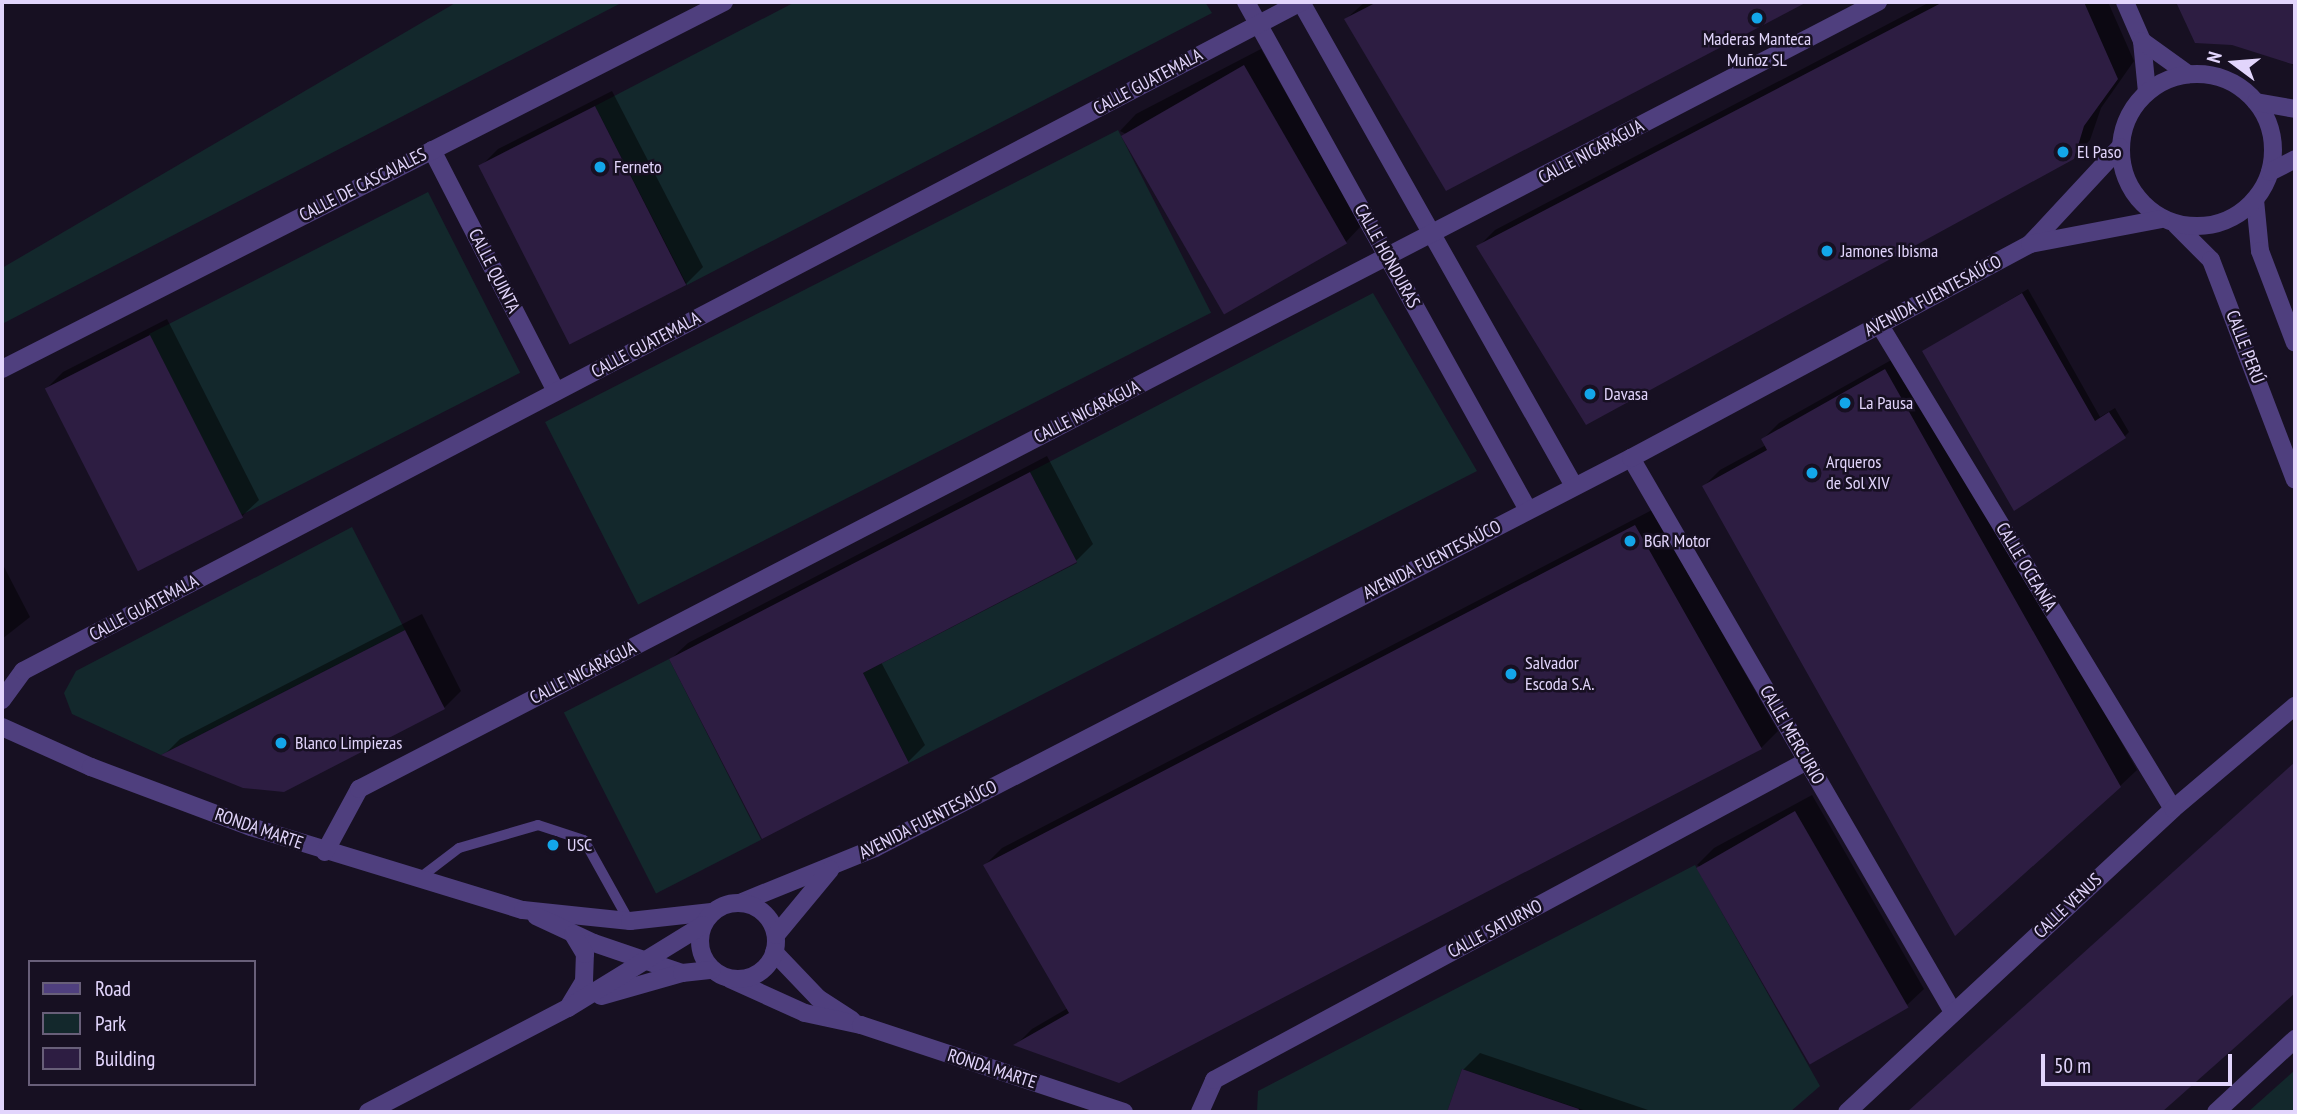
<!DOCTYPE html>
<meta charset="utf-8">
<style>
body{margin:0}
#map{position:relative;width:2297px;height:1114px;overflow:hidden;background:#171022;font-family:"PT Sans Narrow",sans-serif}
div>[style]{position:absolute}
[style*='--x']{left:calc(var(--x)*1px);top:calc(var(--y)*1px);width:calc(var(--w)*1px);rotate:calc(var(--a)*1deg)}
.green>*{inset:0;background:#13282c;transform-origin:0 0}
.shadow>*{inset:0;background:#0007}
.building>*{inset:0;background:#2d1d42;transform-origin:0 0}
.service>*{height:10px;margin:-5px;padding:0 5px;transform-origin:5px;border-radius:5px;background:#4f3f7e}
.minor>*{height:18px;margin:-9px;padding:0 9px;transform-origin:9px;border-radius:9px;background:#4f3f7e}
.tertiary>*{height:18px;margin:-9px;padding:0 9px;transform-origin:9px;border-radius:9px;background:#4f3f7e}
.tertiary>.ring{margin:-9px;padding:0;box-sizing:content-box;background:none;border:18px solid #4f3f7e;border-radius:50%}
.dots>*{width:19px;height:19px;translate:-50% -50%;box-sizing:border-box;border:4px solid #171022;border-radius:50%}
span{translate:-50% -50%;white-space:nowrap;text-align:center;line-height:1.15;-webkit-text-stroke:5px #171022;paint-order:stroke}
.poi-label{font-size:18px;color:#e2d5fc}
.left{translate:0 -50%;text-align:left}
.street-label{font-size:18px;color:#e2d5fc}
.frame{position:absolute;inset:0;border:4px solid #e2d5fc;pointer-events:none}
.legend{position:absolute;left:28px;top:960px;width:228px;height:126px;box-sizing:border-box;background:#171022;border:2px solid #685f79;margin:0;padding:9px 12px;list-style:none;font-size:21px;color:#e2d5fc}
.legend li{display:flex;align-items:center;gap:14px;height:35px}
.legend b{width:35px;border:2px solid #685f79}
.north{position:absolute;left:2199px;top:28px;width:70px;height:70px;-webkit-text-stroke:5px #171022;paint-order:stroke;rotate:286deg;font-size:19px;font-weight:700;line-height:28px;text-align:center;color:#e2d5fc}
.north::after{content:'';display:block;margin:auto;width:24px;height:32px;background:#e2d5fc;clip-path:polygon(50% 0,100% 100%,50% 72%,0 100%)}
.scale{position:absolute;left:2041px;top:1054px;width:191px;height:32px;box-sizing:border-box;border:4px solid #e2d5fc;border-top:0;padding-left:9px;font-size:21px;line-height:24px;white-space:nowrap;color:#e2d5fc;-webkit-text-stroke:5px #171022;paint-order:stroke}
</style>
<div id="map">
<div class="green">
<i style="clip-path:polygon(457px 2px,623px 2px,2px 324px,2px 268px)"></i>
<i style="clip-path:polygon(795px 2px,1205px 2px,1212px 13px,687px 285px,595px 106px)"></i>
<i style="left:1118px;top:130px;width:205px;height:643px;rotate:63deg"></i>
<i style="left:428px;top:192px;width:203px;height:313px;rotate:63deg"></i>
<i style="clip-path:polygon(1373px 293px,1477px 471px,909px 763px,863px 673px,1077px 563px,1030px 472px)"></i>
<i style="clip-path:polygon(352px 527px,405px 630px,161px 755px,72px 714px,64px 693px,76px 671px)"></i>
<i style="left:669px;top:659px;width:203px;height:118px;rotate:63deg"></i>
<i style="clip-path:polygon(1695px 865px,1820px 1086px,1790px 1112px,1589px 1112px,1462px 1069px,1447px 1112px,1257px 1112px,1258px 1091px)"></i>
<i style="clip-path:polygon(2295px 1070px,2295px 1112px,2248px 1112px)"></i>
</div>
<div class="shadow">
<i style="clip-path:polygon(1365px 2px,1803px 2px,1446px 188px,1346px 19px)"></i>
<i style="clip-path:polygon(1930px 2px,2108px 2px,2134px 61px,2101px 108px,2090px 140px,2073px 158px,1478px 247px,1495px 230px)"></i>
<i style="clip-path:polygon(2178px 2px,2295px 2px,2295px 68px,2288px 60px,2232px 43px,2196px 42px)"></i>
<i style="clip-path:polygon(1261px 49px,1361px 226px,1345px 243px,1120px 131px,1136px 114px)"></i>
<i style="clip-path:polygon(612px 91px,703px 267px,686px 284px,481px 166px,498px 149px)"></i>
<i style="clip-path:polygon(2028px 289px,2100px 417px,2115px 408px,2129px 432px,2124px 437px,1925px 351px)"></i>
<i style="clip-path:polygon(167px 319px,259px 500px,242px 516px,141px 568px,47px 388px,63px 372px)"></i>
<i style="clip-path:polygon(1902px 354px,2137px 770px,2120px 786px,1704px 486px,1720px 470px,1766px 445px,1763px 439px,1779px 423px)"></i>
<i style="clip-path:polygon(1047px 456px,1093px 544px,1076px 561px,881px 662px,925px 745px,908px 762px,671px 659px,688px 643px)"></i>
<i style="clip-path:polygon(1652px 510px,1778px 731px,1761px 748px,1016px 1045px,1032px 1029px,1068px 1008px,985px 865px,1002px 848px)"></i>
<i style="clip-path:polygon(2px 563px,30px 617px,2px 639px)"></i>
<i style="clip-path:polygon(422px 614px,461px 691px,444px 708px,164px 755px,180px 739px)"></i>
<i style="clip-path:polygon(2295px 763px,2295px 990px,2160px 1112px,1908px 1112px)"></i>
<i style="clip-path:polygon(1812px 795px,1924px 989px,1907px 1005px,1697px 865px,1714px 848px)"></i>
<i style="clip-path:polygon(1480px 1053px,1654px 1112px,1449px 1112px,1463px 1070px)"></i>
</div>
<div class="building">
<i style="clip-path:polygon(1377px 2px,1807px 2px,1446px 191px,1344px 19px)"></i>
<i style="clip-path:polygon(1943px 2px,2084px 2px,2118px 79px,2084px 126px,2074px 159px,1586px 425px,1476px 246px)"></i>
<i style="clip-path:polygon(2176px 2px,2295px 2px,2295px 65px,2232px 45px,2195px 43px)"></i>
<i style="left:1244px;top:65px;width:206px;height:142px;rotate:60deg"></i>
<i style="left:595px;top:106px;width:201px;height:131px;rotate:63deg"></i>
<i style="clip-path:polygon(2022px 293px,2095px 421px,2109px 412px,2126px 438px,2014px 511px,1922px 351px)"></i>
<i style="left:150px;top:335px;width:205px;height:118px;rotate:63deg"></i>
<i style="clip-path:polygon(1885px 369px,2121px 787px,1955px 936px,1702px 486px,1767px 450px,1761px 439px)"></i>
<i style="clip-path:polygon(1030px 472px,1077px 562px,863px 673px,909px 763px,762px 839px,669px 659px)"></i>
<i style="clip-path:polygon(1635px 525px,1762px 749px,1119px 1083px,1013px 1045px,1069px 1013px,983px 865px)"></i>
<i style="clip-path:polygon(405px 630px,445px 709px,284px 792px,243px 788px,161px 755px)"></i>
<i style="clip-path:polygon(2295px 762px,2295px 993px,2241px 1042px,2162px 1112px,1907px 1112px)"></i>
<i style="left:1795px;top:811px;width:227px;height:114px;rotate:60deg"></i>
<i style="clip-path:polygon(1462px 1069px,1579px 1109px,1578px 1112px,1447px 1112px)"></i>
</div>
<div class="service">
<i style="--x:417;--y:880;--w:53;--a:-37.3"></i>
<i style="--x:459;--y:848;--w:82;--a:-16.2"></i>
<i style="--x:538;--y:825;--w:48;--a:18.1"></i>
<i style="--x:584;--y:840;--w:93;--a:60.9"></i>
</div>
<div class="minor">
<i style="--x:1246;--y:2;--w:581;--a:60.96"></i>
<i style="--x:1301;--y:2;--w:556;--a:60.57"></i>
<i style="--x:2125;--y:2;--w:43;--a:66.4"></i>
<i style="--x:2142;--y:41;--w:51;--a:84.4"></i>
<i style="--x:2142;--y:41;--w:57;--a:35.7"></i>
<i style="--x:432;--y:150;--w:271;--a:62.8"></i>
<i style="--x:2255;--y:200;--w:51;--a:84.4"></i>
<i style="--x:2260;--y:251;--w:98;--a:69.2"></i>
<i style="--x:2176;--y:225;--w:49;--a:45"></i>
<i style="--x:2211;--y:260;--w:235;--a:69.1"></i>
<i style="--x:1879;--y:324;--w:567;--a:58.78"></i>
<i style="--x:2;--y:369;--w:810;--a:-26.94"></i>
<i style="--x:1631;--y:458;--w:641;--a:59.83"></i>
<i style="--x:2;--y:700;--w:36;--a:-54"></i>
<i style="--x:23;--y:671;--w:1443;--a:-27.63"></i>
<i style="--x:2;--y:727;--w:98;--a:24.2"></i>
<i style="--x:91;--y:767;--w:171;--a:20.6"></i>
<i style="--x:251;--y:827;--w:284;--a:17"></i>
<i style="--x:523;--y:910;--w:108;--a:5.9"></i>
<i style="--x:630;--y:921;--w:82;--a:-6.3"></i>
<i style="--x:325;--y:852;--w:72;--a:-61.6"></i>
<i style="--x:359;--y:789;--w:1711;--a:-27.39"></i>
<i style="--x:536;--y:916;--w:64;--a:25"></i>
<i style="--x:594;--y:943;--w:93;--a:18.8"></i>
<i style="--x:774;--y:952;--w:64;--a:46.3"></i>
<i style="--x:818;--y:998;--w:40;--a:32.9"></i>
<i style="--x:730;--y:979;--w:82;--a:24.4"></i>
<i style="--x:805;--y:1013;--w:57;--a:12.1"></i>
<i style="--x:861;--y:1025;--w:277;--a:18.3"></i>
<i style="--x:568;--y:1008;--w:31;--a:-59"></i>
<i style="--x:584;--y:981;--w:27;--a:-88"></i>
<i style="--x:585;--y:954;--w:23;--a:-121"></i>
<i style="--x:1200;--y:1112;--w:35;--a:-66"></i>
<i style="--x:1214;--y:1080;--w:673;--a:-28.28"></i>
<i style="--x:1847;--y:1112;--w:445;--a:-42.9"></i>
<i style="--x:2173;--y:809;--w:160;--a:-40.2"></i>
<i style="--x:2216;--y:1112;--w:108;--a:-42.7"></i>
</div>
<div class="tertiary">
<i class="ring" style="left:2121px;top:74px;width:134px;height:134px"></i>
<i style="--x:2256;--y:102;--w:40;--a:10"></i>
<i style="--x:2270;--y:172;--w:28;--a:-27"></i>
<i style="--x:2030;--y:244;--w:132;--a:-47.1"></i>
<i style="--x:742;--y:902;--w:144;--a:-22.1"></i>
<i style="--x:875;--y:848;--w:851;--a:-27.29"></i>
<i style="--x:1631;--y:458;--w:453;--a:-28.2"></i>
<i style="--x:2030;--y:244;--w:133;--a:-10.8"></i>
<i class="ring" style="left:700px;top:903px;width:58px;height:58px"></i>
<i style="--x:776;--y:935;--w:85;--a:-50.3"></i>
<i style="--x:601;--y:996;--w:84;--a:-15.9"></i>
<i style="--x:682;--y:973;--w:30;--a:-6"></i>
<i style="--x:368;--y:1112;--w:225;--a:-27.5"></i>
<i style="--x:568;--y:1008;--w:158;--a:-31.6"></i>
</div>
<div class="dots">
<i style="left:1757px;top:18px;background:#13a6e9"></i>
<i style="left:2063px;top:152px;background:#13a6e9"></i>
<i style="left:600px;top:167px;background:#13a6e9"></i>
<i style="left:1827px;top:251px;background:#13a6e9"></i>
<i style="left:1590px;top:394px;background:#13a6e9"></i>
<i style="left:1845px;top:403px;background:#13a6e9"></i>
<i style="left:1812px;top:473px;background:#13a6e9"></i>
<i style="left:1630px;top:541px;background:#13a6e9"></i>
<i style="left:1511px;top:674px;background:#13a6e9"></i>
<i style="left:281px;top:743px;background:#13a6e9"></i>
<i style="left:553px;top:845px;background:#13a6e9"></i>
</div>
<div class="poi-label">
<span style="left:1757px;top:50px">Maderas Manteca<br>Muñoz SL</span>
<span class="left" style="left:2077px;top:152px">El Paso</span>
<span class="left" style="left:614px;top:167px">Ferneto</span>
<span class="left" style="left:1841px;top:251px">Jamones Ibisma</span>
<span class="left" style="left:1604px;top:394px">Davasa</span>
<span class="left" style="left:1859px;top:403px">La Pausa</span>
<span class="left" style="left:1826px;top:473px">Arqueros<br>de Sol XIV</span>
<span class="left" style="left:1644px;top:541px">BGR Motor</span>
<span class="left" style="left:1525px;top:674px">Salvador<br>Escoda S.A.</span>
<span class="left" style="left:295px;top:743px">Blanco Limpiezas</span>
<span class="left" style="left:567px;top:845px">USC</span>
</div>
<div class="street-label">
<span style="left:1148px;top:82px;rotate:-28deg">CALLE GUATEMALA</span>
<span style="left:1591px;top:152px;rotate:-28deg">CALLE NICARAGUA</span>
<span style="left:363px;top:185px;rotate:-27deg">CALLE DE CASCAJALES</span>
<span style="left:1387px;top:256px;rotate:61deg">CALLE HONDURAS</span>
<span style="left:494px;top:271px;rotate:63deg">CALLE QUINTA</span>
<span style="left:1933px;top:296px;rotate:-28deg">AVENIDA FUENTESAÚCO</span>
<span style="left:646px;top:345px;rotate:-28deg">CALLE GUATEMALA</span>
<span style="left:2245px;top:347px;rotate:69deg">CALLE PERÚ</span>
<span style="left:1087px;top:412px;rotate:-27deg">CALLE NICARAGUA</span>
<span style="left:1432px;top:560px;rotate:-27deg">AVENIDA FUENTESAÚCO</span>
<span style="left:2026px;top:567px;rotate:59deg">CALLE OCEANÍA</span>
<span style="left:144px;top:608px;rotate:-28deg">CALLE GUATEMALA</span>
<span style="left:583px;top:673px;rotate:-27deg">CALLE NICARAGUA</span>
<span style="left:1792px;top:735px;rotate:60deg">CALLE MERCURIO</span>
<span style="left:928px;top:820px;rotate:-27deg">AVENIDA FUENTESAÚCO</span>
<span style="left:259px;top:829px;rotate:19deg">RONDA MARTE</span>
<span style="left:2068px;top:906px;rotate:-43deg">CALLE VENUS</span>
<span style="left:1495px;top:929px;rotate:-28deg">CALLE SATURNO</span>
<span style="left:992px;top:1069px;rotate:18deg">RONDA MARTE</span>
</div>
<div class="frame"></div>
<ul class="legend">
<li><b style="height:9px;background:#4f3f7e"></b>Road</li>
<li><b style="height:19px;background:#13282c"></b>Park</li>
<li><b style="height:19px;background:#2d1d42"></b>Building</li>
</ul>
<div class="north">N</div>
<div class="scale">50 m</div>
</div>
